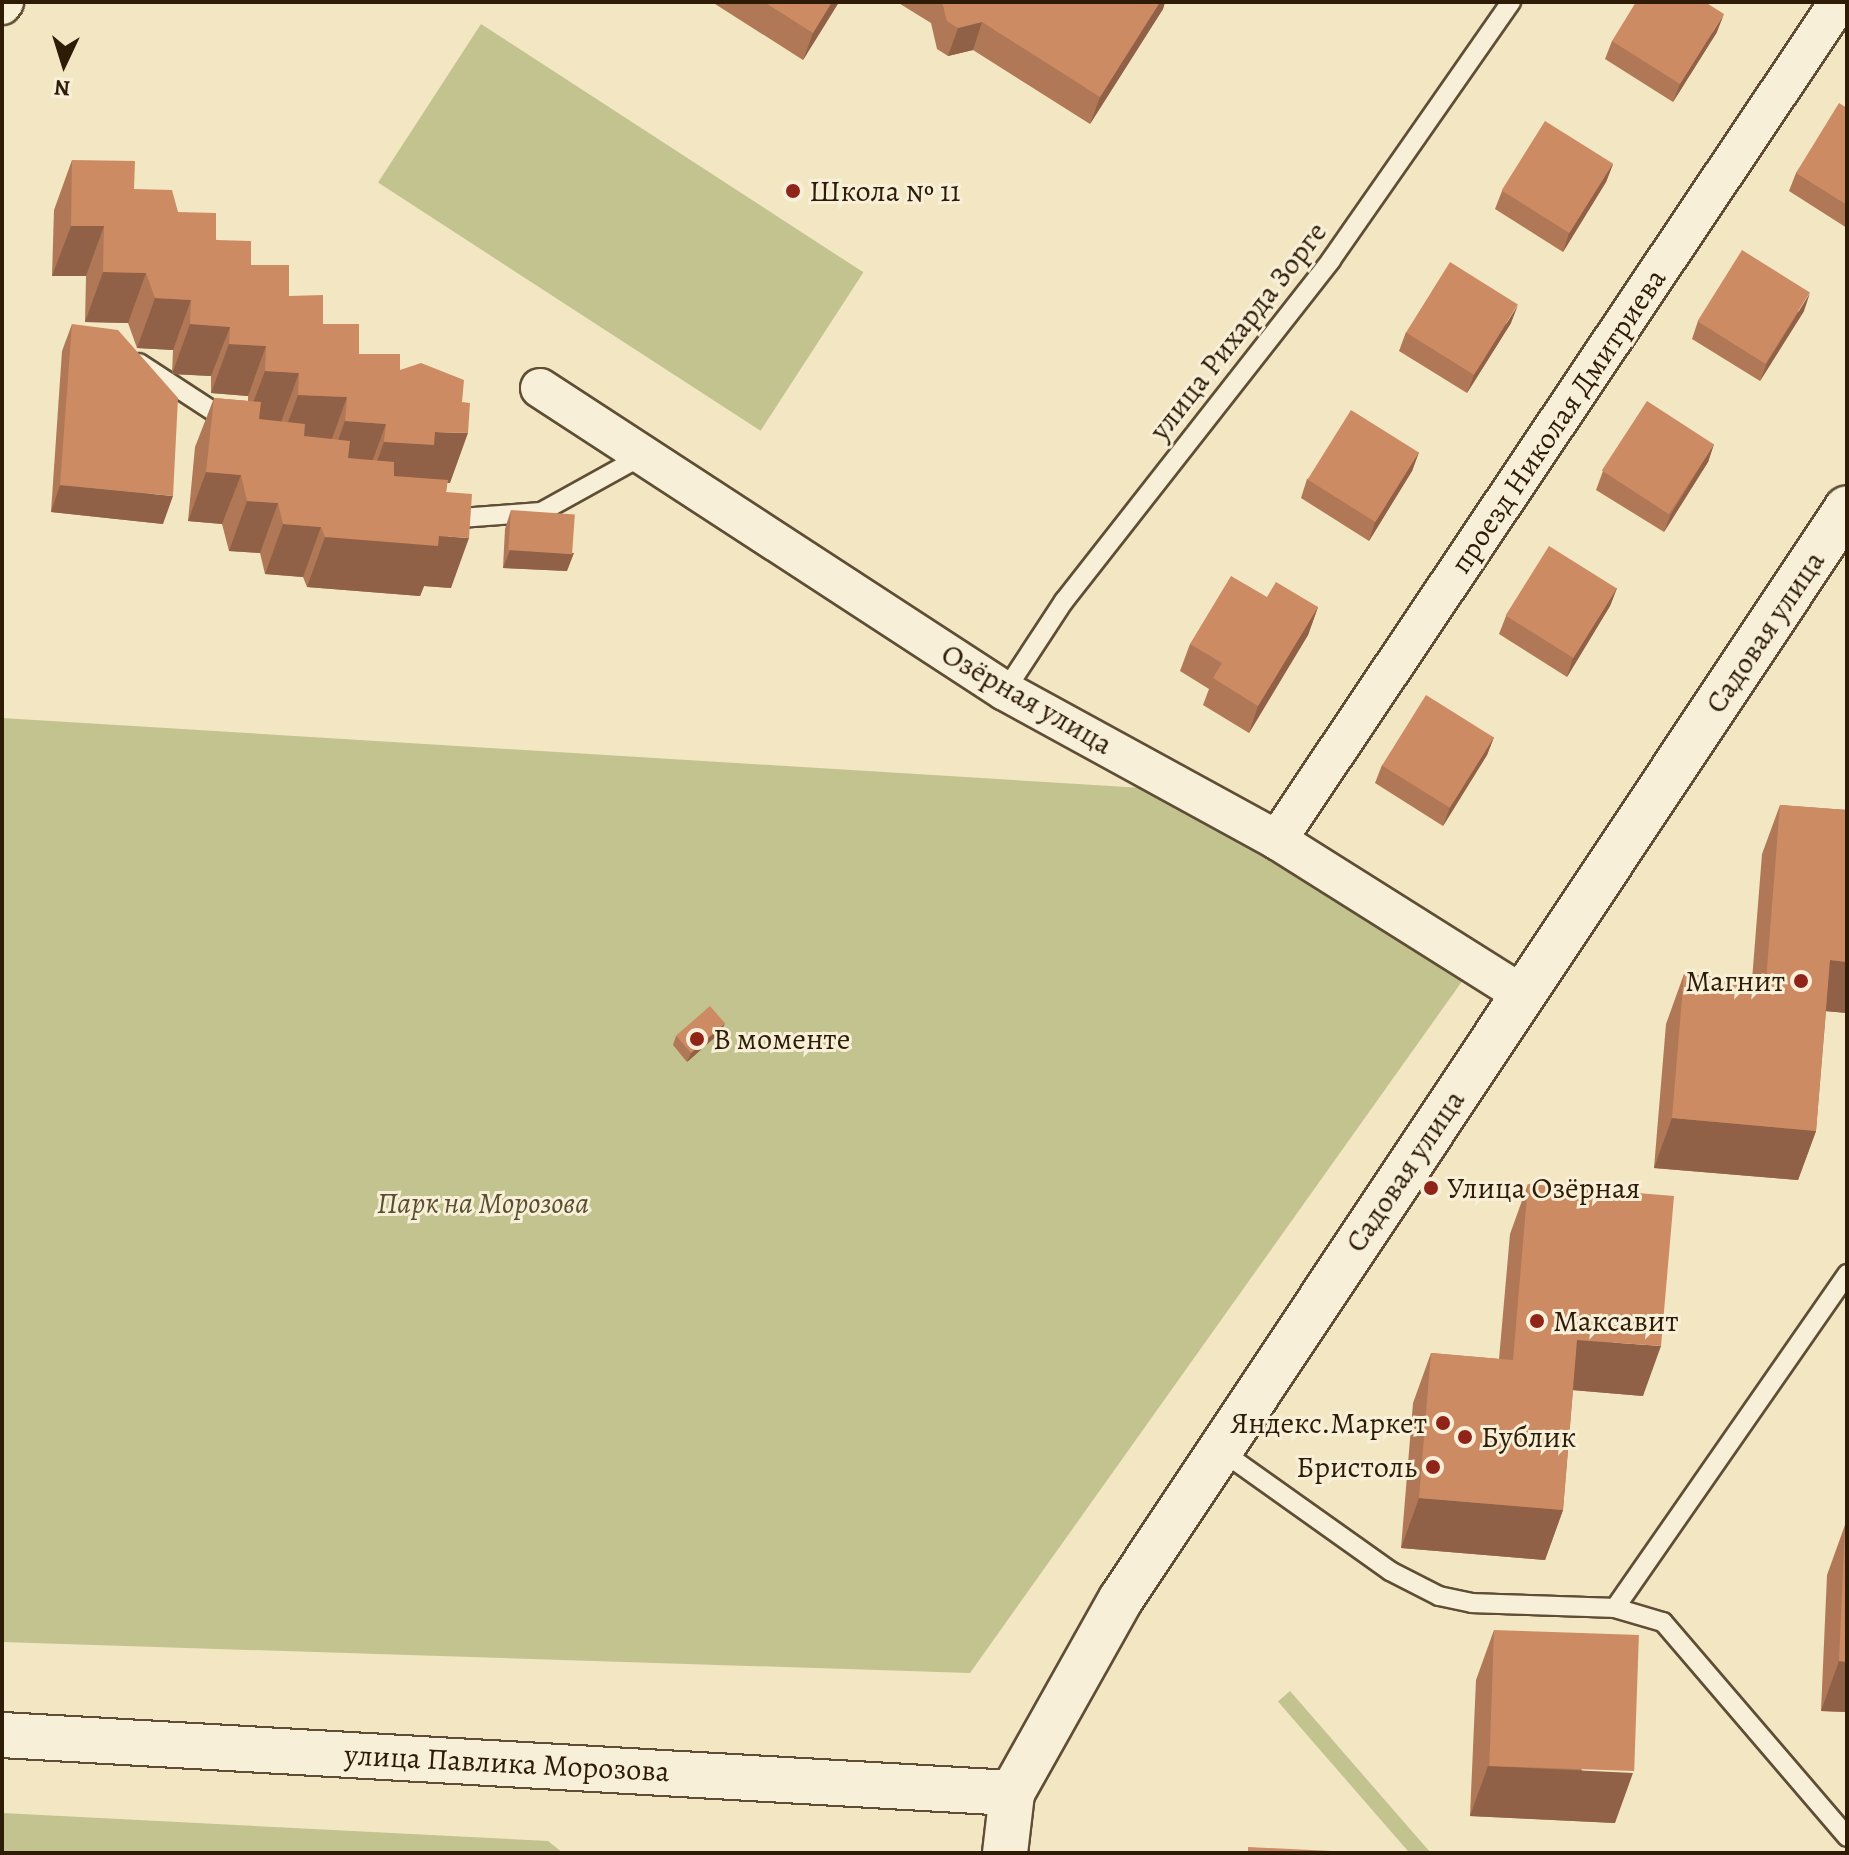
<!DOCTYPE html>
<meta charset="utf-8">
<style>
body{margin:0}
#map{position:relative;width:1849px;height:1855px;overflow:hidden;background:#f3e6c3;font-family:Alegreya,serif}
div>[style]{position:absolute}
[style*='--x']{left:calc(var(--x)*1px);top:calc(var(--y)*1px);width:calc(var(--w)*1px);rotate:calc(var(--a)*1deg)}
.green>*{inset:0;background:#c2c38f;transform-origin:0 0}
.roads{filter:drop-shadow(2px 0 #5f4e35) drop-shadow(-2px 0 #5f4e35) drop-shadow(0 2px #5f4e35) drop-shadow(0 -2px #5f4e35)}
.lane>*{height:18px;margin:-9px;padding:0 9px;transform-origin:9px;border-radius:9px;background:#f7efd8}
.street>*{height:38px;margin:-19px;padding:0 19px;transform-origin:19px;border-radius:19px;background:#f7efd8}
.secondary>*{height:44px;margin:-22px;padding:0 22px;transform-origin:22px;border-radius:22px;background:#f7efd8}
.wall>*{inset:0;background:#b07856}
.shaded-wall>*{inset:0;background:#906146}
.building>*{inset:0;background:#cd8b64;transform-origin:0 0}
.dots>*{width:22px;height:22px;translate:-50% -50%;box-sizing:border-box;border:4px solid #f7efd8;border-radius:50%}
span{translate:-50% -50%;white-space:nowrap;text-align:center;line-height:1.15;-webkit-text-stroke:6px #f7efd8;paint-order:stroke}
.poi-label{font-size:30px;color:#2e1c06}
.left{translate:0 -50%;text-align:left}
.right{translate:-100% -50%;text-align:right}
.street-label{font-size:30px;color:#2e1c06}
.park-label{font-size:30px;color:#5a4e2f;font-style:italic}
.frame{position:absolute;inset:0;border:4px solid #2e1c06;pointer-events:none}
.north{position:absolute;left:24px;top:24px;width:80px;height:80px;-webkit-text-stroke:6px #f7efd8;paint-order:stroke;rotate:184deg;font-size:22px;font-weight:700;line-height:32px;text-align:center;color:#2e1c06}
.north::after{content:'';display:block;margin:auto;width:28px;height:36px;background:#2e1c06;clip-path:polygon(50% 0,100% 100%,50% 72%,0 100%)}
</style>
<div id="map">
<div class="green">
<i style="left:481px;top:24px;width:456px;height:189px;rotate:33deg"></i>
<i style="clip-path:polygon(2px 718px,1225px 793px,1463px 980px,970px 1673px,2px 1642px)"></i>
<i style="left:1290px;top:1691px;width:215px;height:16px;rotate:49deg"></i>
<i style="clip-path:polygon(2px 1813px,548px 1841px,563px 1853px,2px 1853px)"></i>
</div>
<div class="roads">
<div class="lane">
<i style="--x:139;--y:363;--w:106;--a:33.1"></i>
<i style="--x:447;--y:519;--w:94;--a:-4.3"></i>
<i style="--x:541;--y:512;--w:115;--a:-29"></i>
<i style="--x:1005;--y:691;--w:108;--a:-56.8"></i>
<i style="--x:1064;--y:601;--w:433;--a:-51.9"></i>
<i style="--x:1331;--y:260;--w:315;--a:-55.1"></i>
<i style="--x:1220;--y:1450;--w:209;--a:35.4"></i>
<i style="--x:1390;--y:1571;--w:55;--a:27"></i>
<i style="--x:1439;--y:1596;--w:34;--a:12"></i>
<i style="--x:1472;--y:1603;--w:143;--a:2"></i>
<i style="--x:1615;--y:1608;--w:407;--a:-55.2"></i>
<i style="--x:1615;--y:1608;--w:50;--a:16.3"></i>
<i style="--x:1663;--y:1622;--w:283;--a:49.4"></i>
</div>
<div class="street">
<i style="--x:2;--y:5;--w:4;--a:-56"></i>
<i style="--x:540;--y:388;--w:555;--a:33.09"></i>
<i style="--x:1005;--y:691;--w:310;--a:28.7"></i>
<i style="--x:1277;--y:840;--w:291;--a:32.2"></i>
<i style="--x:1277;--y:840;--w:1009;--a:-56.15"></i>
</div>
<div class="secondary">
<i style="--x:2;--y:1735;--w:1012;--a:3.29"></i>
<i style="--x:1005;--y:1853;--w:60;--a:-83.3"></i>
<i style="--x:1012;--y:1793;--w:223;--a:-60.7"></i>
<i style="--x:1121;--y:1599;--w:1310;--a:-56.36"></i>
</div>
</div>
<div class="wall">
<i style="clip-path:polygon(712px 2px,839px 2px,803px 60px)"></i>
<i style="clip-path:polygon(897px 2px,1165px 2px,1163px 9px,1090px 124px,973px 50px,948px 56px,937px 49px,931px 23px)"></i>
<i style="clip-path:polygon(1717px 32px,1673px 102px,1605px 59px,1612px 41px)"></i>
<i style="clip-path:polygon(1847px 108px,1847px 228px,1789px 191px,1796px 173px)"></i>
<i style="clip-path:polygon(72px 160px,134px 189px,178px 212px,251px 265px,359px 354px,400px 370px,450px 483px,447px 483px,446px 492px,451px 588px,424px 586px,420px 596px,307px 587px,303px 577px,265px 574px,260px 553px,229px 551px,222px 524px,188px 521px,195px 447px,214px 398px,248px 401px,248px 396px,211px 393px,211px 376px,172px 374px,173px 350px,137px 348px,128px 323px,85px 322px,86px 276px,52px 276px,54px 210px)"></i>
<i style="clip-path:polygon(1613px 164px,1606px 182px,1563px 252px,1495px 209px,1502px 191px)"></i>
<i style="clip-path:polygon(1804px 311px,1760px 381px,1692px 339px,1698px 321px)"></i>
<i style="clip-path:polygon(1511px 323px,1467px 393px,1399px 351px,1406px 332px)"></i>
<i style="clip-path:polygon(72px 324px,163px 524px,51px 512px,62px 351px)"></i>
<i style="clip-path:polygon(1714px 444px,1708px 462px,1664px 532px,1596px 490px,1603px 471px)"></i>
<i style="clip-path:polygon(1419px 452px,1412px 471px,1369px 541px,1301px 498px,1307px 479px)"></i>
<i style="clip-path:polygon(511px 510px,567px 571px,503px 568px,505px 529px)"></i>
<i style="clip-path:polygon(1617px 588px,1610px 606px,1567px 677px,1499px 634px,1506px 616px)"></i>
<i style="clip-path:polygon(1267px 597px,1318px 607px,1308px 635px,1249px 733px,1203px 705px,1209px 689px,1180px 671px,1190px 644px)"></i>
<i style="clip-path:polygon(1494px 737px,1487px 755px,1443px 826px,1375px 783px,1382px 765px)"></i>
<i style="clip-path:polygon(1780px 805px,1847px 810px,1847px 1013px,1826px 1011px,1816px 1131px,1798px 1180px,1654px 1168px,1666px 1024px,1684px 974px,1752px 980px,1762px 854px)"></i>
<i style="clip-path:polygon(721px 1032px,687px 1062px,673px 1045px,676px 1036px)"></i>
<i style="clip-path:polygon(1528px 1184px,1643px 1396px,1573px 1390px,1563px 1510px,1545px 1560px,1401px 1548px,1413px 1403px,1431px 1353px,1499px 1359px,1510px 1234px)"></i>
<i style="clip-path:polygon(1845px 1525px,1847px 1525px,1847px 1712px,1821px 1711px,1827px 1575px)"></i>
<i style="clip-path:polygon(1494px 1630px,1615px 1823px,1470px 1816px,1476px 1680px)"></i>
</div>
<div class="shaded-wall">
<i style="clip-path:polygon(832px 2px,839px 2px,803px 60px,813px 33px)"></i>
<i style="clip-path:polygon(1160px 2px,1165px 2px,1163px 9px,1090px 124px,1100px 97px)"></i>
<i style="clip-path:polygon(1724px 14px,1717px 32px,1673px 102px,1680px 84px)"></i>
<i style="clip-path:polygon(982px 22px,973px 50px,948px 56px,958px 28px)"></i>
<i style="clip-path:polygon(1613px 164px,1606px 182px,1563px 252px,1569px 233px)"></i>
<i style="clip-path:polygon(71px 226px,104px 226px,86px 276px,52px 276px)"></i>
<i style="clip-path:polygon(103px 272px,146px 273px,128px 323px,85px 322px)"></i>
<i style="clip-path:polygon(1810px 293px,1804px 311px,1760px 381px,1767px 363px)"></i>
<i style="clip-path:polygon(155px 298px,191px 300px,173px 350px,137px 348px)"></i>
<i style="clip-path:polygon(1518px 305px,1511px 323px,1467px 393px,1474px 375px)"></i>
<i style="clip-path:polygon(190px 324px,230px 327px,211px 376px,172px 374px)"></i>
<i style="clip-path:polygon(229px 344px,266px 346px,248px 396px,211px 393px)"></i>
<i style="clip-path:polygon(265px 371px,299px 373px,281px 422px,246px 421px)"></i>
<i style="clip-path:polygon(298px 395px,347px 397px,329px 447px,280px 444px)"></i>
<i style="clip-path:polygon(345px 421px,386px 424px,368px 473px,327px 471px)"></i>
<i style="clip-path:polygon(435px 432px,468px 433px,450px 483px,421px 482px,366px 492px,384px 442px)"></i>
<i style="clip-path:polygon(1714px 444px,1708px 462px,1664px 532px,1671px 514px)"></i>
<i style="clip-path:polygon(1419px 452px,1412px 471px,1369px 541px,1375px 522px)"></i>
<i style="clip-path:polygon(206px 472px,241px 475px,222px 524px,188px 521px)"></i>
<i style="clip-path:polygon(60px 485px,173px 496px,163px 524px,51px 512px)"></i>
<i style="clip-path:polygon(247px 501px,278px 503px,260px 553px,229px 551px)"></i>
<i style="clip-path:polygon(283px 524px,321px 527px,303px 577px,265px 574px)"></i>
<i style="clip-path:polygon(439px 536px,469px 538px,451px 588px,424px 586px,420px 596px,307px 587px,325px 537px)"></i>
<i style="clip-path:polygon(510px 550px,574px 553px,567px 571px,503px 568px)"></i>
<i style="clip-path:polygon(1617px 588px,1610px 606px,1567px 677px,1573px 658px)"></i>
<i style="clip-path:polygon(1318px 607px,1308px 635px,1249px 733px,1258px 706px)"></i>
<i style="clip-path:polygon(1494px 737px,1487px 755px,1443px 826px,1450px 807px)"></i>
<i style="clip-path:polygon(1830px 960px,1847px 962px,1847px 1013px,1812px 1010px)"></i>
<i style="clip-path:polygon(725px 1023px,721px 1032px,687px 1062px,691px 1053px)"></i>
<i style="clip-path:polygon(1672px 1118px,1816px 1131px,1798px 1180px,1654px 1168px)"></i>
<i style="clip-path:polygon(1577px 1340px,1661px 1346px,1643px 1396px,1559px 1389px)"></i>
<i style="clip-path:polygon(1419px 1498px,1563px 1510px,1545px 1560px,1401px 1548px)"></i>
<i style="clip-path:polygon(1839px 1661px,1847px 1662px,1847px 1712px,1821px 1711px)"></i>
<i style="clip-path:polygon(1488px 1766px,1633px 1773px,1615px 1823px,1470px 1816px)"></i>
</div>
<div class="building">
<i style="clip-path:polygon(764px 2px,832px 2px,813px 33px)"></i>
<i style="clip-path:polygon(942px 2px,1160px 2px,1100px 97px,982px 22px,958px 28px,947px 21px)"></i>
<i style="clip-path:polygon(1636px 2px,1705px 2px,1724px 14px,1680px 84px,1612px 41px)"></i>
<i style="clip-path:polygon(1839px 103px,1847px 108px,1847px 205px,1796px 173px)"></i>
<i style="left:1545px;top:121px;width:80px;height:82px;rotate:32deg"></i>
<i style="clip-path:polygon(72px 160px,135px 161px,134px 189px,172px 190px,178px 212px,216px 213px,216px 240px,251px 241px,251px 265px,289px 265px,289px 296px,323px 295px,323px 324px,359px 324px,359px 354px,400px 354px,400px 370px,421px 363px,464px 380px,462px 402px,470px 403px,468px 433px,435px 432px,434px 445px,384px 442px,386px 424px,345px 421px,347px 397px,298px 395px,299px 373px,265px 371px,266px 346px,229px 344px,230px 327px,190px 324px,191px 300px,155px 298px,146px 273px,103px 272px,104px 226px,71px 226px)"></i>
<i style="left:1742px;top:250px;width:80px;height:84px;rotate:32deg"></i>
<i style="left:1450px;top:262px;width:80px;height:83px;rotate:32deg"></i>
<i style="clip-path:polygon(72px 324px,118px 330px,178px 398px,173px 496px,60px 485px)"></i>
<i style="clip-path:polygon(214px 398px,261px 402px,259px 419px,305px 424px,304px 436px,350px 441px,348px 458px,394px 462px,394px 476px,448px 480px,446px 492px,472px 494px,469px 538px,439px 536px,438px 546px,325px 537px,321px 527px,283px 524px,278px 503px,247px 501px,241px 475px,206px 472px)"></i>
<i style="left:1647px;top:401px;width:80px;height:83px;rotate:33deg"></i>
<i style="left:1351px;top:410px;width:80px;height:82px;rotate:32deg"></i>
<i style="left:511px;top:510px;width:64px;height:40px;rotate:4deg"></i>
<i style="left:1549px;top:546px;width:80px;height:82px;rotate:32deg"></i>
<i style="clip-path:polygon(1231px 576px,1267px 597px,1276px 582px,1318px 607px,1258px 706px,1213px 678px,1222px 663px,1190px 644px)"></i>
<i style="left:1426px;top:695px;width:80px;height:83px;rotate:32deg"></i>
<i style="clip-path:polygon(1780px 805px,1847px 810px,1847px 962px,1830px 960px,1816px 1131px,1672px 1118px,1684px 974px,1766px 981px)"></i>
<i style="left:710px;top:1006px;width:23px;height:45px;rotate:49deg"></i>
<i style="clip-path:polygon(1528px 1184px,1674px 1196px,1661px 1346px,1577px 1340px,1563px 1510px,1419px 1498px,1431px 1353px,1513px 1360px)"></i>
<i style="clip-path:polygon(1845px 1525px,1847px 1525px,1847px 1662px,1839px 1661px)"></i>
<i style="left:1494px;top:1630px;width:145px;height:136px;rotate:2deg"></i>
<i style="clip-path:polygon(1248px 1847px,1373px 1853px,1248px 1853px)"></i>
</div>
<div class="dots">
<i style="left:793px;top:191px;background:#8f2418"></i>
<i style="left:1801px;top:981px;background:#8f2418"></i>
<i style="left:697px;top:1039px;background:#8f2418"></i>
<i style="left:1431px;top:1188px;background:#8f2418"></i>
<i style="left:1537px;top:1321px;background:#8f2418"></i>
<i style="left:1443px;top:1423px;background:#8f2418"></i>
<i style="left:1465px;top:1437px;background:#8f2418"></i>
<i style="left:1433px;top:1467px;background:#8f2418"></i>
</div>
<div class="poi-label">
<span class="left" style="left:809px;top:191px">Школа № 11</span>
<span class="right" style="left:1785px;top:981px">Магнит</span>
<span class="left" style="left:713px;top:1039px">В моменте</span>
<span class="left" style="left:1447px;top:1188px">Улица Озёрная</span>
<span class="left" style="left:1553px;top:1321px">Максавит</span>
<span class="right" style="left:1427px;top:1423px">Яндекс.Маркет</span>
<span class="left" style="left:1481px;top:1437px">Бублик</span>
<span class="right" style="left:1417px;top:1467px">Бристоль</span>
</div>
<div class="street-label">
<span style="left:1238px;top:331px;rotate:-52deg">улица Рихарда Зорге</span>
<span style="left:1558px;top:421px;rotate:-56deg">проезд Николая Дмитриева</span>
<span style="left:1765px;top:632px;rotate:-56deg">Садовая улица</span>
<span style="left:1027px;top:699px;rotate:30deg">Озёрная улица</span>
<span style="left:1405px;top:1171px;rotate:-56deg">Садовая улица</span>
<span style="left:507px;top:1763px;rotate:3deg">улица Павлика Морозова</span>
</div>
<div class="park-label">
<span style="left:483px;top:1203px">Парк на Морозова</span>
</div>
<div class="frame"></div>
<div class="north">N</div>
</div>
